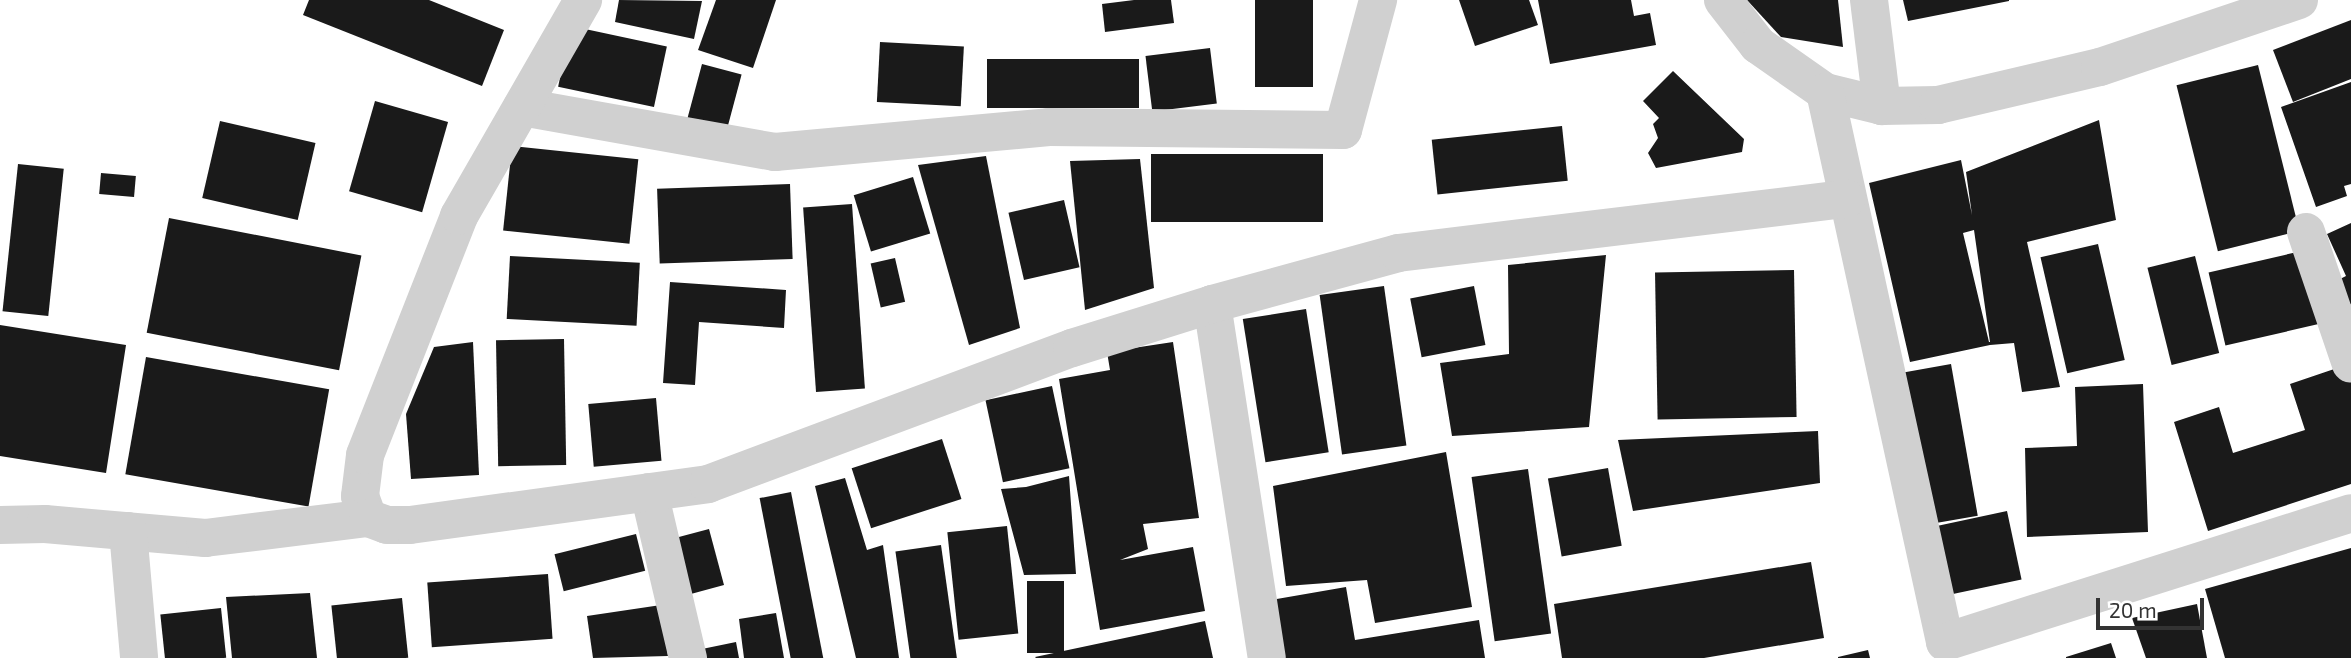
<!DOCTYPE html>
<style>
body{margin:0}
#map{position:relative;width:2351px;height:658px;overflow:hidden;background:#fff;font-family:"Exo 2",sans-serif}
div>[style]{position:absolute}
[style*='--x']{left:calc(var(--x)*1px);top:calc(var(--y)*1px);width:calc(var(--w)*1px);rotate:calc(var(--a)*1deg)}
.building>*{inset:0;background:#1a1a1a;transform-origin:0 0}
.minor>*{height:38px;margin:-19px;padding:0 19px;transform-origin:19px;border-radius:19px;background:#d0d0d0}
span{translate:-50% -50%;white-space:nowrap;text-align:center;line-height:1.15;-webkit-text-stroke:7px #fff;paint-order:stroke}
.scale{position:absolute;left:2096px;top:598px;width:108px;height:32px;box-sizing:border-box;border:4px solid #333;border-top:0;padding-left:9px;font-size:21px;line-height:24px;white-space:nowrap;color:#333;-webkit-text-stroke:5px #fff;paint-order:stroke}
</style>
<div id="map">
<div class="building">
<i style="clip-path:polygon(309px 0,429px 0,504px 30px,482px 86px,303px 15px)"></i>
<i style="clip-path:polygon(619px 0,702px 1px,694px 39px,615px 22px)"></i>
<i style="clip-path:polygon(716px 0,776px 0,753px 68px,698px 50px)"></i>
<i style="clip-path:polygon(1134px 0,1171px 0,1174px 23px,1105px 32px,1102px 4px)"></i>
<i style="left:1255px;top:0;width:58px;height:87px"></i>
<i style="clip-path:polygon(1459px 0,1529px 0,1538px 25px,1475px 46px)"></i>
<i style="clip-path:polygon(1538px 0,1631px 0,1634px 16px,1650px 13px,1656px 45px,1550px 64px)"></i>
<i style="clip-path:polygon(1747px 0,1838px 0,1843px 47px,1781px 37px)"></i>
<i style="clip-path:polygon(1903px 0,2009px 0,2009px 1px,1908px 21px)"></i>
<i style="clip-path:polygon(2351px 20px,2351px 79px,2293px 102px,2273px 50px)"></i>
<i style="left:571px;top:26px;width:98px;height:62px;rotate:12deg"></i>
<i style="left:880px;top:42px;width:84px;height:60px;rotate:3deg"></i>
<i style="left:1210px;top:48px;width:56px;height:65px;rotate:83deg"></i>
<i style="left:987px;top:59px;width:152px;height:49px"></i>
<i style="left:702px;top:64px;width:41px;height:58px;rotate:15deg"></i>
<i style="left:2258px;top:65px;width:171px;height:84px;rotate:76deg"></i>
<i style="clip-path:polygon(1673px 71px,1744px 139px,1742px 152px,1656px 168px,1648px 153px,1658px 138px,1653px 124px,1659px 118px,1643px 101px)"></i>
<i style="clip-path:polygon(2351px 82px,2351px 184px,2344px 186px,2347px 196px,2316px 207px,2281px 107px)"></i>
<i style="left:375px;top:101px;width:76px;height:94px;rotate:16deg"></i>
<i style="clip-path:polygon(evenodd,2099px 120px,2116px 220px,2027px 242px,2060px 387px,2022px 392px,2014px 343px,1990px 345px,1910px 362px,1869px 183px,1961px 160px,1972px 215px,1966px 172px,2099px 120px,1974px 230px,1990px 342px,1989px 342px,1963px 233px,1974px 230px)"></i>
<i style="left:220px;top:121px;width:98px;height:79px;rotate:13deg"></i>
<i style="left:1562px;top:126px;width:55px;height:131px;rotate:84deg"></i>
<i style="left:512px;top:146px;width:127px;height:85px;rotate:6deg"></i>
<i style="left:1323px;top:154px;width:68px;height:172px;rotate:90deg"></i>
<i style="clip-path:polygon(986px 156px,1020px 328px,969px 345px,918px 165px)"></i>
<i style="clip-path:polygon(1140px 159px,1154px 288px,1085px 310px,1070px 161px)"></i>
<i style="left:18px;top:164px;width:46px;height:148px;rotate:6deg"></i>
<i style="left:101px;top:173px;width:35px;height:21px;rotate:5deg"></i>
<i style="left:913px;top:177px;width:59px;height:62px;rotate:73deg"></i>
<i style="left:790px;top:184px;width:75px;height:133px;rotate:88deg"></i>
<i style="left:1064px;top:200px;width:69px;height:57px;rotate:77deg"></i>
<i style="left:852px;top:204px;width:185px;height:49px;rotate:86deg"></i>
<i style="left:169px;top:218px;width:196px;height:117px;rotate:11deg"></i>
<i style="clip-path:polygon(2351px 223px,2351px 305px,2334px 282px,2346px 276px,2327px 234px)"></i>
<i style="left:2098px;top:244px;width:119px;height:59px;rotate:77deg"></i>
<i style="left:2306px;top:250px;width:75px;height:100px;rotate:77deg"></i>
<i style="clip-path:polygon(1606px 255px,1589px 427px,1452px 436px,1440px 363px,1509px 354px,1508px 265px)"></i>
<i style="left:510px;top:256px;width:130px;height:63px;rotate:3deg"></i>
<i style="left:2195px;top:256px;width:100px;height:49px;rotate:76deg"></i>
<i style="left:895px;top:258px;width:45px;height:25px;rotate:77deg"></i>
<i style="left:1794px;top:270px;width:147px;height:139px;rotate:89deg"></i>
<i style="clip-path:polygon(670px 282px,786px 290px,784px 328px,699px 322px,695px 385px,663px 383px)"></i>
<i style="left:1384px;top:286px;width:161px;height:65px;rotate:82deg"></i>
<i style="left:1474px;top:286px;width:60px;height:65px;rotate:79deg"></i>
<i style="left:1306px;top:309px;width:145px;height:64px;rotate:81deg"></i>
<i style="clip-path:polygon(0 325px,126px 345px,106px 473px,0 456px)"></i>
<i style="left:564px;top:339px;width:126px;height:68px;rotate:89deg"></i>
<i style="clip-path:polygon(473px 342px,479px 475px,411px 479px,406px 414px,434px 347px)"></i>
<i style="clip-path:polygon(1173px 342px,1199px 518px,1143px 524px,1148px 549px,1120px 560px,1193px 547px,1205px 611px,1100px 630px,1059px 379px,1110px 370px,1107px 352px)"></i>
<i style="left:146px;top:357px;width:186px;height:119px;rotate:10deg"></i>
<i style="left:1951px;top:364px;width:154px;height:54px;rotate:80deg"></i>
<i style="clip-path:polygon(2346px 365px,2351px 381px,2351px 484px,2208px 531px,2174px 422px,2219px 407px,2233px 453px,2305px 430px,2290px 384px)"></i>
<i style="clip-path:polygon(2143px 384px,2148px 532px,2027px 537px,2025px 448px,2077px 446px,2075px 387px)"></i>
<i style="left:1052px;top:386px;width:84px;height:68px;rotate:78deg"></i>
<i style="left:656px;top:398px;width:63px;height:68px;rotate:85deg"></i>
<i style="clip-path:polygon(1818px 431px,1820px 483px,1633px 511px,1618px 440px)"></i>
<i style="left:942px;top:439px;width:63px;height:95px;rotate:72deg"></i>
<i style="clip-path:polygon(1446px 452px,1472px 607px,1375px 623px,1367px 580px,1286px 586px,1273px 486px)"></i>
<i style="left:1608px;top:468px;width:79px;height:61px;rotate:80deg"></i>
<i style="left:1528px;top:469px;width:166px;height:57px;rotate:82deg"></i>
<i style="clip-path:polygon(1069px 476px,1076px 574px,1024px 575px,1001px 489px,1026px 487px)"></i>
<i style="clip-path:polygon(845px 478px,867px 550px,883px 545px,899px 658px,856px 658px,815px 486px)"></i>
<i style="left:791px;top:492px;width:169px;height:32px;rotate:79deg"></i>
<i style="left:2007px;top:511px;width:70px;height:98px;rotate:78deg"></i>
<i style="left:1007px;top:526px;width:108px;height:60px;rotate:84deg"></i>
<i style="left:709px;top:529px;width:58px;height:41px;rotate:75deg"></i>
<i style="left:636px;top:534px;width:38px;height:84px;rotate:76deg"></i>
<i style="left:941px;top:545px;width:114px;height:46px;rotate:82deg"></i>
<i style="clip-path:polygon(2351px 548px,2351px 658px,2225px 658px,2205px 589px)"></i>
<i style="clip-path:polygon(1811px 562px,1824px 638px,1704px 658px,1562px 658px,1554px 604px)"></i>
<i style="left:548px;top:574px;width:65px;height:121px;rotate:86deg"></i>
<i style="left:1027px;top:581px;width:37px;height:72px"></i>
<i style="clip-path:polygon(1346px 587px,1355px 640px,1479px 620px,1485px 658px,1280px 658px,1271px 600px)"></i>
<i style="clip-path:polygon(310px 593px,317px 658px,232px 658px,226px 597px)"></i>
<i style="left:402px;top:598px;width:60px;height:71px;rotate:84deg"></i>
<i style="clip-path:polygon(2197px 604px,2207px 658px,2146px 658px,2132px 618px)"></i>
<i style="clip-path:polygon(661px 605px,668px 656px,593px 658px,587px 616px)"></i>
<i style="left:221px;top:608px;width:50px;height:61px;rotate:84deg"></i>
<i style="clip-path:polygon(776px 613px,784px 658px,744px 658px,739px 619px)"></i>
<i style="clip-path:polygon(1205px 621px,1213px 658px,1036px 658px,1035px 657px)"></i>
<i style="clip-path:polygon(736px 642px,739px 658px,704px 658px,702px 649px)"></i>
<i style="clip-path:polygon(2111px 643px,2116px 658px,2066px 658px,2066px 657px)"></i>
<i style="clip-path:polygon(1868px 650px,1870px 658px,1838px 658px,1838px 657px)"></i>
</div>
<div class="minor">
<i style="--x:1723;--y:0;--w:57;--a:52.1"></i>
<i style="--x:1758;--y:45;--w:82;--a:35"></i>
<i style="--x:1825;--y:92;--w:59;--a:13.8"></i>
<i style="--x:1882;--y:106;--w:56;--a:-1"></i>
<i style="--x:1938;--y:105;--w:166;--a:-13.2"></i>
<i style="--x:2100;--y:67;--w:210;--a:-18.6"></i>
<i style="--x:1869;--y:0;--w:107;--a:83"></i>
<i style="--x:1825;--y:92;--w:563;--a:77.69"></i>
<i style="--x:1945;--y:642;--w:426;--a:-17.6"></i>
<i style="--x:522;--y:107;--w:257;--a:10.1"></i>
<i style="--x:775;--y:152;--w:275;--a:-5.2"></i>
<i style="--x:1049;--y:127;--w:294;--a:0.6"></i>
<i style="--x:1343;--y:130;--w:135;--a:-74.9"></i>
<i style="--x:2306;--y:232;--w:139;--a:71.2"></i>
<i style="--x:1212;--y:304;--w:358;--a:81.2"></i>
<i style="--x:649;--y:492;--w:171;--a:76.8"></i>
<i style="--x:368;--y:518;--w:23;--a:-110"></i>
<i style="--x:360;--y:496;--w:41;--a:-83"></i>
<i style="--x:365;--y:455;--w:257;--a:-68.5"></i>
<i style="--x:459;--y:216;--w:249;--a:-60.1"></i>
<i style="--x:0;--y:525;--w:45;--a:-1.3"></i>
<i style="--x:45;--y:524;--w:161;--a:5"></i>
<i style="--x:205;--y:538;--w:164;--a:-7"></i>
<i style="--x:368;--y:518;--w:20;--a:20"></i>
<i style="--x:387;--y:525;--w:23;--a:0"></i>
<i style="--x:410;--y:525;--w:301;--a:-7.8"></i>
<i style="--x:708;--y:484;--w:389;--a:-20.5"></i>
<i style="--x:1072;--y:348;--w:147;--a:-17.4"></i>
<i style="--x:1212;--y:304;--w:193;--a:-15.3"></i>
<i style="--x:1398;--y:253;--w:452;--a:-6.9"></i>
<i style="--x:128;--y:531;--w:127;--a:85"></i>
</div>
<div class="scale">20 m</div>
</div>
